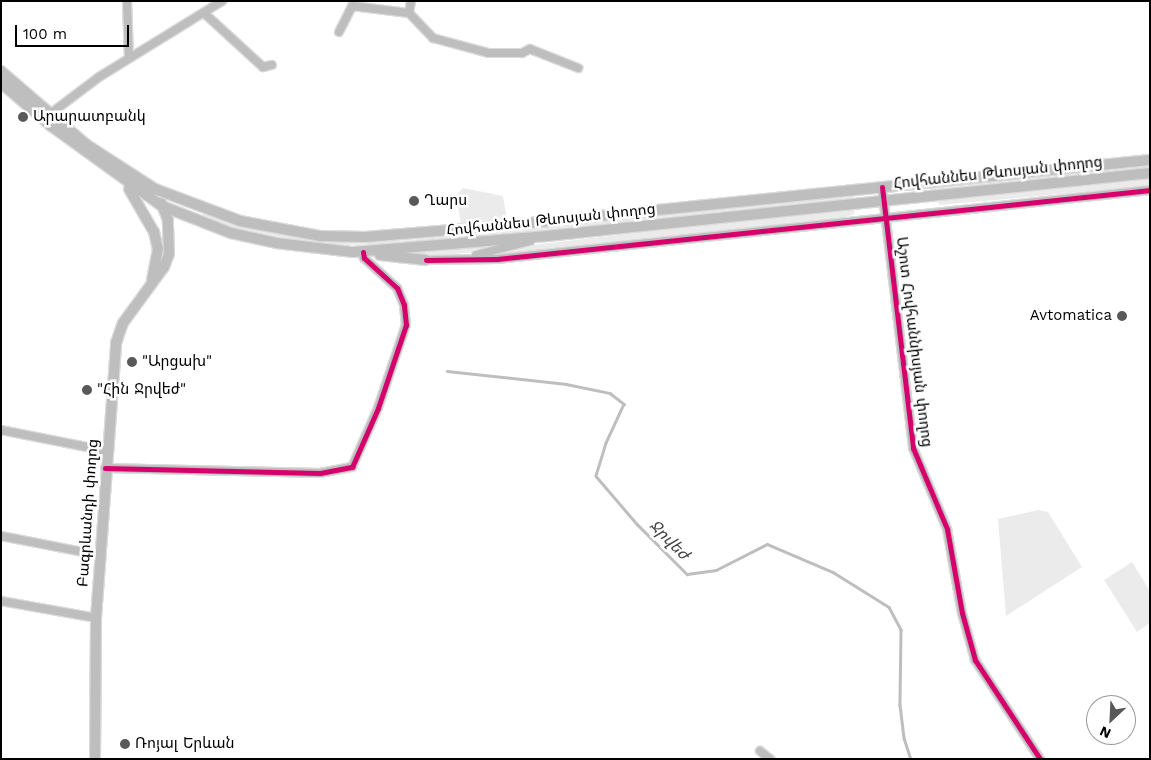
<!DOCTYPE html>
<meta charset="utf-8">
<style>
body{margin:0}
#map{position:relative;width:1151px;height:760px;overflow:hidden;background:#fff;font-family:"Work Sans","Noto Sans Armenian",sans-serif}
div>[style]{position:absolute}
[style*='--x']{left:calc(var(--x)*1px);top:calc(var(--y)*1px);width:calc(var(--w)*1px);rotate:calc(var(--a)*1deg)}
.green>*{inset:0;background:#ebebeb}
.stream>*{height:2.5px;margin:-1.25px;padding:0 1.25px;transform-origin:1.25px;border-radius:1.25px;background:#bebebe}
.roads{filter:drop-shadow(1px 0 #dbdbdb) drop-shadow(-1px 0 #dbdbdb) drop-shadow(0 1px #dbdbdb) drop-shadow(0 -1px #dbdbdb)}
.minor>*{height:8px;margin:-4px;padding:0 4px;transform-origin:4px;border-radius:4px;background:#bebebe}
.major>*{height:10px;margin:-5px;padding:0 5px;transform-origin:5px;border-radius:5px;background:#bebebe}
.cycleway>*{height:5px;margin:-2.5px;padding:0 2.5px;transform-origin:2.5px;border-radius:2.5px;background:#d6006c}
.dots>*{width:14px;height:14px;translate:-50% -50%;box-sizing:border-box;border:2px solid #fff;border-radius:50%}
span{translate:-50% -50%;white-space:nowrap;text-align:center;line-height:1.15;-webkit-text-stroke:5px #fff;paint-order:stroke}
.poi-label{font-size:15px;color:#000}
.left{translate:0 -50%;text-align:left}
.right{translate:-100% -50%;text-align:right}
.street-label{font-size:15px;color:#000}
.water-label{font-size:16px;color:#434343;font-style:italic}
.frame{position:absolute;inset:0;border:2px solid #000;pointer-events:none}
.north{position:absolute;left:1086px;top:695px;width:50px;height:50px;box-sizing:border-box;background:#fff;border:1px solid #999;border-radius:50%;rotate:205deg;font-size:14px;font-weight:700;line-height:20px;text-align:center;color:#000}
.north::after{content:'';display:block;margin:auto;width:18px;height:22px;background:#595959;clip-path:polygon(50% 0,100% 100%,50% 72%,0 100%)}
.scale{position:absolute;left:15px;top:25px;width:114px;height:22px;box-sizing:border-box;border:2px solid #000;border-top:0;padding-left:6px;font-size:15px;line-height:18px;white-space:nowrap;color:#000;-webkit-text-stroke:4px #fff;paint-order:stroke}
</style>
<div id="map">
<div class="green">
<i style="clip-path:polygon(1150px 164px,1150px 169px,929px 191px,928px 187px)"></i>
<i style="clip-path:polygon(1150px 178px,1150px 186px,939px 205px,938px 199px)"></i>
<i style="clip-path:polygon(463px 188px,503px 196px,507px 220px,461px 224px,456px 195px)"></i>
<i style="clip-path:polygon(853px 195px,853px 198px,414px 244px,331px 245px,332px 241px,398px 241px)"></i>
<i style="clip-path:polygon(853px 208px,855px 214px,833px 221px,492px 256px,532px 245px)"></i>
<i style="clip-path:polygon(203px 214px,252px 229px,309px 239px,308px 243px,227px 226px,201px 218px)"></i>
<i style="clip-path:polygon(511px 243px,476px 252px,419px 257px,395px 254px)"></i>
<i style="clip-path:polygon(1038px 510px,1048px 512px,1082px 567px,1006px 616px,998px 519px)"></i>
<i style="clip-path:polygon(1132px 562px,1150px 591px,1150px 623px,1137px 632px,1104px 580px)"></i>
</div>
<div class="stream">
<i style="--x:447;--y:371;--w:120;--a:6.2"></i>
<i style="--x:566;--y:384;--w:45;--a:11.6"></i>
<i style="--x:610;--y:393;--w:18;--a:38"></i>
<i style="--x:624;--y:404;--w:43;--a:114.8"></i>
<i style="--x:606;--y:443;--w:34;--a:107"></i>
<i style="--x:596;--y:476;--w:63;--a:49.5"></i>
<i style="--x:637;--y:524;--w:71;--a:45"></i>
<i style="--x:687;--y:574;--w:29;--a:-8"></i>
<i style="--x:716;--y:570;--w:57;--a:-27"></i>
<i style="--x:767;--y:544;--w:72;--a:23"></i>
<i style="--x:833;--y:572;--w:66;--a:32"></i>
<i style="--x:889;--y:607;--w:26;--a:62"></i>
<i style="--x:901;--y:630;--w:75;--a:90.8"></i>
<i style="--x:900;--y:705;--w:33;--a:83"></i>
<i style="--x:904;--y:738;--w:22;--a:72"></i>
</div>
<div class="roads">
<div class="minor">
<i style="--x:127;--y:1;--w:57;--a:88"></i>
<i style="--x:411;--y:1;--w:12;--a:99"></i>
<i style="--x:409;--y:13;--w:35;--a:46"></i>
<i style="--x:433;--y:38;--w:58;--a:15"></i>
<i style="--x:489;--y:53;--w:33;--a:0"></i>
<i style="--x:522;--y:53;--w:9;--a:-27"></i>
<i style="--x:530;--y:49;--w:52;--a:21.6"></i>
<i style="--x:204;--y:13;--w:80;--a:42.5"></i>
<i style="--x:263;--y:67;--w:9;--a:-13"></i>
<i style="--x:339;--y:32;--w:29;--a:-63"></i>
<i style="--x:352;--y:6;--w:57;--a:7"></i>
<i style="--x:46;--y:117;--w:66;--a:-37"></i>
<i style="--x:99;--y:77;--w:145;--a:-31.7"></i>
<i style="--x:882;--y:187;--w:263;--a:83.2"></i>
<i style="--x:913;--y:448;--w:88;--a:67.2"></i>
<i style="--x:947;--y:529;--w:85;--a:79.9"></i>
<i style="--x:962;--y:613;--w:49;--a:74.5"></i>
<i style="--x:975;--y:660;--w:118;--a:56.7"></i>
<i style="--x:476;--y:255;--w:56;--a:-14.5"></i>
<i style="--x:426;--y:260;--w:71;--a:-0.8"></i>
<i style="--x:497;--y:259;--w:657;--a:-6.03"></i>
<i style="--x:1;--y:430;--w:108;--a:11.2"></i>
<i style="--x:105;--y:468;--w:215;--a:1.3"></i>
<i style="--x:320;--y:473;--w:33;--a:-11"></i>
<i style="--x:352;--y:467;--w:64;--a:-66.2"></i>
<i style="--x:378;--y:408;--w:88;--a:-71.4"></i>
<i style="--x:406;--y:325;--w:20;--a:-96"></i>
<i style="--x:404;--y:305;--w:18;--a:-112"></i>
<i style="--x:397;--y:288;--w:45;--a:-137.7"></i>
<i style="--x:364;--y:258;--w:6;--a:-99"></i>
<i style="--x:1;--y:536;--w:100;--a:11"></i>
<i style="--x:1;--y:601;--w:97;--a:10.1"></i>
<i style="--x:760;--y:751;--w:13;--a:39"></i>
</div>
<div class="major">
<i style="--x:1;--y:71;--w:113;--a:40.7"></i>
<i style="--x:87;--y:145;--w:81;--a:32.9"></i>
<i style="--x:155;--y:189;--w:91;--a:20.6"></i>
<i style="--x:240;--y:221;--w:81;--a:10.6"></i>
<i style="--x:320;--y:236;--w:45;--a:1.3"></i>
<i style="--x:365;--y:237;--w:145;--a:-4.7"></i>
<i style="--x:510;--y:225;--w:643;--a:-5.8"></i>
<i style="--x:1;--y:83;--w:66;--a:40.7"></i>
<i style="--x:51;--y:126;--w:137;--a:35.8"></i>
<i style="--x:162;--y:206;--w:74;--a:21.4"></i>
<i style="--x:231;--y:233;--w:46;--a:12.5"></i>
<i style="--x:276;--y:243;--w:78;--a:6.7"></i>
<i style="--x:353;--y:252;--w:195;--a:-4.7"></i>
<i style="--x:547;--y:236;--w:606;--a:-5.96"></i>
<i style="--x:129;--y:189;--w:50;--a:59.8"></i>
<i style="--x:154;--y:232;--w:17;--a:77"></i>
<i style="--x:158;--y:249;--w:31;--a:101"></i>
<i style="--x:380;--y:255;--w:46;--a:6.2"></i>
<i style="--x:95;--y:759;--w:141;--a:-89.6"></i>
<i style="--x:96;--y:618;--w:276;--a:-85.8"></i>
<i style="--x:116;--y:343;--w:21;--a:-71"></i>
<i style="--x:123;--y:323;--w:69;--a:-53.8"></i>
<i style="--x:164;--y:267;--w:14;--a:-69"></i>
<i style="--x:169;--y:254;--w:34;--a:-92"></i>
<i style="--x:168;--y:220;--w:18;--a:-112"></i>
</div>
</div>
<div class="cycleway">
<i style="--x:882;--y:187;--w:263;--a:83.2"></i>
<i style="--x:913;--y:448;--w:88;--a:67.2"></i>
<i style="--x:947;--y:529;--w:85;--a:79.9"></i>
<i style="--x:962;--y:613;--w:49;--a:74.5"></i>
<i style="--x:975;--y:660;--w:118;--a:56.7"></i>
<i style="--x:426;--y:260;--w:71;--a:-0.8"></i>
<i style="--x:497;--y:259;--w:657;--a:-6.03"></i>
<i style="--x:105;--y:468;--w:215;--a:1.3"></i>
<i style="--x:320;--y:473;--w:33;--a:-11"></i>
<i style="--x:352;--y:467;--w:64;--a:-66.2"></i>
<i style="--x:378;--y:408;--w:88;--a:-71.4"></i>
<i style="--x:406;--y:325;--w:20;--a:-96"></i>
<i style="--x:404;--y:305;--w:18;--a:-112"></i>
<i style="--x:397;--y:288;--w:45;--a:-137.7"></i>
<i style="--x:364;--y:258;--w:6;--a:-99"></i>
</div>
<div class="dots">
<i style="left:23px;top:117px;background:#595959"></i>
<i style="left:414px;top:201px;background:#595959"></i>
<i style="left:1122px;top:316px;background:#595959"></i>
<i style="left:132px;top:362px;background:#595959"></i>
<i style="left:87px;top:390px;background:#595959"></i>
<i style="left:125px;top:744px;background:#595959"></i>
</div>
<div class="poi-label">
<span class="left" style="left:33px;top:117px">Արարատբանկ</span>
<span class="left" style="left:424px;top:201px">Ղարս</span>
<span class="right" style="left:1112px;top:316px">Avtomatica</span>
<span class="left" style="left:142px;top:362px">"Արցախ"</span>
<span class="left" style="left:97px;top:390px">"Հին Ջրվեժ"</span>
<span class="left" style="left:135px;top:744px">Ռոյալ Երևան</span>
</div>
<div class="street-label">
<span style="left:998px;top:173px;rotate:-6deg">Հովհաննես Թևոսյան փողոց</span>
<span style="left:551px;top:220px;rotate:-6deg">Հովհաննես Թևոսյան փողոց</span>
<span style="left:914px;top:342px;rotate:83deg">Աշոտ Հովհաննիսյան փողոց</span>
<span style="left:88px;top:513px;rotate:-86deg">Բագրևանդի փողոց</span>
</div>
<div class="water-label">
<span style="left:669px;top:540px;rotate:45deg">Ջրվեժ</span>
</div>
<div class="frame"></div>
<div class="north">N</div>
<div class="scale">100 m</div>
</div>
